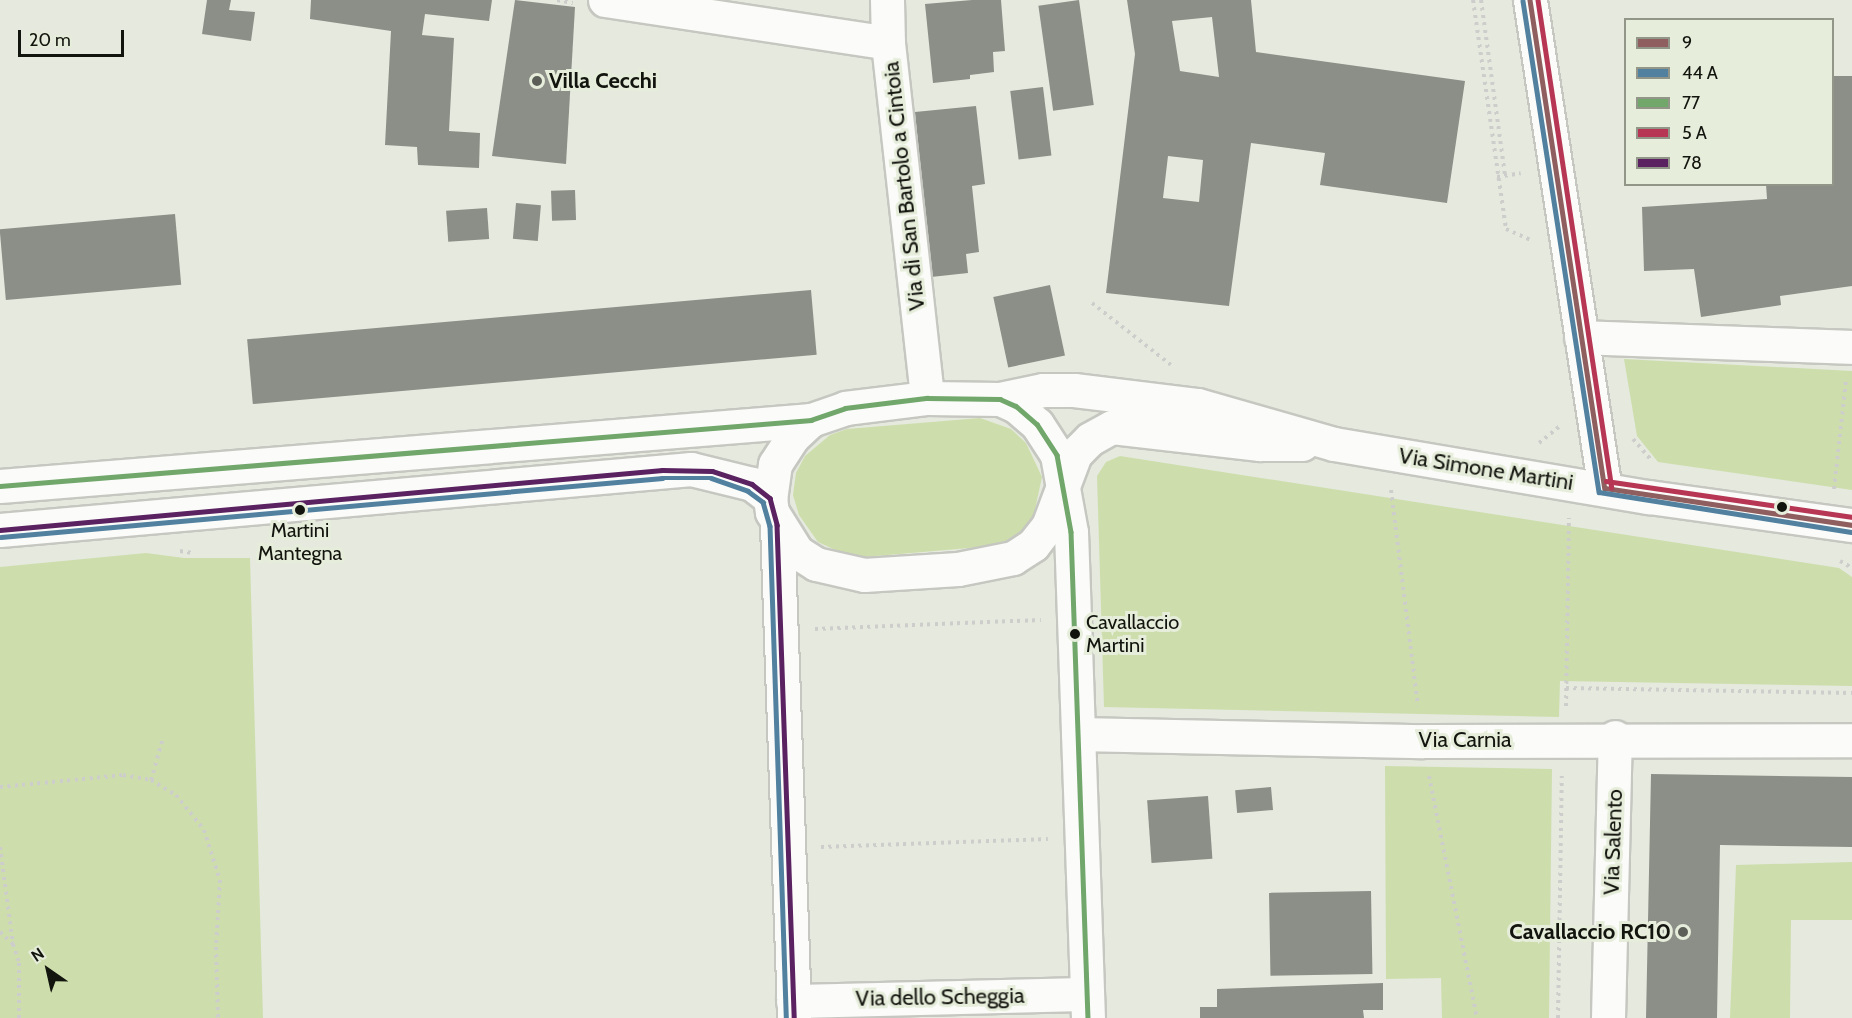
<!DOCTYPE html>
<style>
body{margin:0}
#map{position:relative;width:1852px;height:1018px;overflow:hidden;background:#e5e9de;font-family:Cabin,sans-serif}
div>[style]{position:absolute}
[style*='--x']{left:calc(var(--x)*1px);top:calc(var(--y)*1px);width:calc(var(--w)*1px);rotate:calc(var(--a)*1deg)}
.green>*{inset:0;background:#cddeac}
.building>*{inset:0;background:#8c8f87;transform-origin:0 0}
.path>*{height:4px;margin-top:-2px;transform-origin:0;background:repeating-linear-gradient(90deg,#cdcecb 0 3px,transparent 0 7.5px)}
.roads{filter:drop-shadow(2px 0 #c5c7c0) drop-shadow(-2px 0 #c5c7c0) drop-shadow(0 2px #c5c7c0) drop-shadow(0 -2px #c5c7c0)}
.minor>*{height:33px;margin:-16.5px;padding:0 16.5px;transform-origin:16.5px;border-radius:16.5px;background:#fbfcfa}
.bus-1>*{height:4.5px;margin:-2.25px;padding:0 2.25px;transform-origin:2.25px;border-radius:2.25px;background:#8f5e5e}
.bus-2>*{height:4.5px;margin:-2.25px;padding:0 2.25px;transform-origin:2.25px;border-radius:2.25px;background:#5281a0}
.bus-3>*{height:4.5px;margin:-2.25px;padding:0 2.25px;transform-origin:2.25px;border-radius:2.25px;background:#72a76b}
.bus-4>*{height:4.5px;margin:-2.25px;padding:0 2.25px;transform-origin:2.25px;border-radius:2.25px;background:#b73654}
.bus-5>*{height:4.5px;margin:-2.25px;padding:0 2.25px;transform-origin:2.25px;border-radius:2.25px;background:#5a2260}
.dots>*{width:16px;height:16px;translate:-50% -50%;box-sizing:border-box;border:3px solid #e6edda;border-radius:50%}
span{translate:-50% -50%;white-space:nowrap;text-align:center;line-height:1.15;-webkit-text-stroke:6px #e6edda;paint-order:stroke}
.bus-label{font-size:20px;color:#12140e}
.left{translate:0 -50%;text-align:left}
.poi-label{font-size:22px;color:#12140e;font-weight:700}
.right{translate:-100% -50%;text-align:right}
.street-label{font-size:22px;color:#12140e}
.legend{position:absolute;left:1624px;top:18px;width:210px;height:168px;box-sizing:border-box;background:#e6edda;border:2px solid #919688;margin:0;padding:8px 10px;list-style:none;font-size:18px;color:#12140e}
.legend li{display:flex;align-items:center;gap:12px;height:30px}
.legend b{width:30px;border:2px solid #919688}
.north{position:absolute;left:18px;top:940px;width:60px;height:60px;-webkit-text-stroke:4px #e6edda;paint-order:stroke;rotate:326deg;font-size:16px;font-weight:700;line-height:24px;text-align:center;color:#12140e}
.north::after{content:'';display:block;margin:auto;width:21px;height:27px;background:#12140e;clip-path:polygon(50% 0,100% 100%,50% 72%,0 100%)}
.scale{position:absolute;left:18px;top:30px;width:106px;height:27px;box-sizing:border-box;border:3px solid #12140e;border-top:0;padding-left:8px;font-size:18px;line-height:21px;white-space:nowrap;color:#12140e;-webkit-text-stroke:4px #e6edda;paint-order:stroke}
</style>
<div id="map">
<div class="green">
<i style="clip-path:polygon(1624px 359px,1852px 371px,1852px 490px,1658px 462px,1637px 436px)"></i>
<i style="clip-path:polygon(980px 418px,1011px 429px,1026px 443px,1042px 477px,1034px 514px,1021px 531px,1004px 542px,981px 547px,853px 558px,818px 542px,799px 515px,793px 495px,796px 473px,805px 456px,830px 435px,847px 429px)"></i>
<i style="clip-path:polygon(1120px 456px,1839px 568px,1852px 577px,1852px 686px,1560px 681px,1559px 717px,1104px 707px,1097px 476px,1106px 462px)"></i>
<i style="clip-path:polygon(146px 553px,184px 558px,250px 558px,263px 1018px,0 1018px,0 567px)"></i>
<i style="clip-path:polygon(1385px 766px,1552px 769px,1549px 1018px,1442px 1018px,1441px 978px,1386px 979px)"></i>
<i style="clip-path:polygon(1852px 862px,1852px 920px,1791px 920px,1790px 1018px,1730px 1018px,1736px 865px)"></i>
</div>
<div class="building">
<i style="clip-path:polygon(207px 0,231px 0,229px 10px,255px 12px,251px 41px,202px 34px)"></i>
<i style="clip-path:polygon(311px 0,492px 0,489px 21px,425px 14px,422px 35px,454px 38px,449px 131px,480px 133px,479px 168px,418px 165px,417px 147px,385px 145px,391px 31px,310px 19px)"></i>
<i style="clip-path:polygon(515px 0,575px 7px,566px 164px,492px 156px)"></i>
<i style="clip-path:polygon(972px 0,1001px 0,1005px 51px,993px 52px,994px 72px,970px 75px,970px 79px,933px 83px,925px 4px)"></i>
<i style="left:1079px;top:0;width:106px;height:41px;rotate:82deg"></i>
<i style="clip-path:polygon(evenodd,1127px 0,1251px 0,1256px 52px,1465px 81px,1447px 203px,1320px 185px,1325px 153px,1251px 143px,1229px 306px,1106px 293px,1135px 54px,1127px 0,1212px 17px,1219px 77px,1180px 71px,1172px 21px,1212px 17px,1127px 0,1168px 156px,1203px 160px,1199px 202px,1163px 198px,1168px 156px)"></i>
<i style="clip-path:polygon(1833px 76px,1852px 76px,1852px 286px,1780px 296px,1781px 305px,1701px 317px,1694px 269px,1644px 271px,1642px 207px,1767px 199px,1766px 184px,1833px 184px)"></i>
<i style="left:1043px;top:87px;width:69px;height:33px;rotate:83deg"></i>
<i style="clip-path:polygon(976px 106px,985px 184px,972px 186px,979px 252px,966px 254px,968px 273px,931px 277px,915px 112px)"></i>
<i style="left:575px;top:190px;width:30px;height:24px;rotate:88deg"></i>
<i style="left:516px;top:203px;width:25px;height:36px;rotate:5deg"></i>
<i style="left:487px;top:208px;width:31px;height:41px;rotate:86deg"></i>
<i style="left:175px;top:214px;width:71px;height:176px;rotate:85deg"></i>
<i style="left:1050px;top:285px;width:72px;height:58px;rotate:78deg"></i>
<i style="left:811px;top:290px;width:65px;height:566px;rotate:85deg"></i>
<i style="clip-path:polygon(1651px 774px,1852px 777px,1852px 847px,1720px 845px,1717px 1018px,1646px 1018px)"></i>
<i style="left:1271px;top:787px;width:23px;height:36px;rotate:85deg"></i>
<i style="left:1208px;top:796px;width:63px;height:61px;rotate:86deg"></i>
<i style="left:1371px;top:891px;width:83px;height:102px;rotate:89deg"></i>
<i style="clip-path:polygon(1383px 983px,1383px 1010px,1363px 1010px,1364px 1018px,1200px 1018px,1200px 1007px,1217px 1007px,1217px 989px)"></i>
</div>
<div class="path">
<i style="--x:557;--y:0;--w:16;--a:11"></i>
<i style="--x:1473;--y:0;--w:231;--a:81.8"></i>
<i style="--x:1506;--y:229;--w:27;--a:24"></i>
<i style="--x:1481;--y:0;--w:178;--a:82.2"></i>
<i style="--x:1497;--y:177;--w:24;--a:-9"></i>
<i style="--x:1092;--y:303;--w:100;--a:38.1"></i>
<i style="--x:1633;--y:439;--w:29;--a:49"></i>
<i style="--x:1539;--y:443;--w:26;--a:-39"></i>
<i style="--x:1834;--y:489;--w:110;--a:-83.7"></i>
<i style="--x:1391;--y:490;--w:218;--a:82.9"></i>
<i style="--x:180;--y:551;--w:13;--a:9"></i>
<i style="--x:1840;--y:561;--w:14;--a:30"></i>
<i style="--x:815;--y:629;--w:226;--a:-2.3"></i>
<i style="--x:1566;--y:688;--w:286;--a:1"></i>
<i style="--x:1566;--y:706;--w:188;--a:-89.1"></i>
<i style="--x:1429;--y:776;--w:247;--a:78.8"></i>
<i style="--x:151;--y:780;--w:44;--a:-74.1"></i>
<i style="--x:0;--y:787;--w:124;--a:-5.6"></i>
<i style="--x:123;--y:775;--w:28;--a:10"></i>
<i style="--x:151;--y:780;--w:29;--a:31"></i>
<i style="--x:176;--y:795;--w:45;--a:51.3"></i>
<i style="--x:204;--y:830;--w:52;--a:72.3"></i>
<i style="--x:220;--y:880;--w:67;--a:93.4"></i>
<i style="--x:216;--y:947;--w:71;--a:88.4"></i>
<i style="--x:0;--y:847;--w:98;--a:82.4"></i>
<i style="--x:821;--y:847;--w:227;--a:-2"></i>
<i style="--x:0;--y:932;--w:18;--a:43"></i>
<i style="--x:13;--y:944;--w:20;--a:72"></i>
<i style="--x:19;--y:963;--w:55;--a:90"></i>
<i style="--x:1558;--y:1018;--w:242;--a:-89.1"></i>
</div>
<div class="roads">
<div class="minor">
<i style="--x:605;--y:0;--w:286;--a:8.6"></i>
<i style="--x:887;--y:0;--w:43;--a:88.7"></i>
<i style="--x:888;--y:43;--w:357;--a:83.7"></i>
<i style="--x:1530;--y:0;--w:494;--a:81.3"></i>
<i style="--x:1581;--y:337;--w:271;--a:2.1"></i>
<i style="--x:1000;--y:399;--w:44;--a:-11.8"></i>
<i style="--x:1043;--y:390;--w:31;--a:0"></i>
<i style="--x:1074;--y:390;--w:125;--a:6.9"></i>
<i style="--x:1198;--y:405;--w:141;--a:16"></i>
<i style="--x:1334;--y:444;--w:319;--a:9.6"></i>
<i style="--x:1649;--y:497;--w:205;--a:7.9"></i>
<i style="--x:811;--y:420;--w:26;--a:137"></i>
<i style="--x:792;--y:438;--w:31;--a:123"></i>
<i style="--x:775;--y:464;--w:34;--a:98"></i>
<i style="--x:770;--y:498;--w:14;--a:82"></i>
<i style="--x:772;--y:512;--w:47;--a:58"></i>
<i style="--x:797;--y:552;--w:22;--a:32"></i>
<i style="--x:816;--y:564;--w:49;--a:12.9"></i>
<i style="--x:864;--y:575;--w:94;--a:-3.7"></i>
<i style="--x:958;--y:569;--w:56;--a:-11.3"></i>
<i style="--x:1013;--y:558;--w:24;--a:-33"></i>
<i style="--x:1033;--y:545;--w:24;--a:-52"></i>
<i style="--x:1048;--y:526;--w:77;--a:-69.4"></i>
<i style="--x:1075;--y:454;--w:21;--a:-45"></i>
<i style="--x:1090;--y:439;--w:25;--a:-29"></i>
<i style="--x:1112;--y:427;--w:149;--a:6.6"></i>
<i style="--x:1260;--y:444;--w:42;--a:0"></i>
<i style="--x:0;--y:486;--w:814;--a:-4.65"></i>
<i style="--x:811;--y:420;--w:36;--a:-19"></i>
<i style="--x:845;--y:408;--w:83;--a:-7"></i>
<i style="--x:927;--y:398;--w:73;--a:0.8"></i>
<i style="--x:1000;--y:399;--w:17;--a:24"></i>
<i style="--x:1016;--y:406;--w:28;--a:41"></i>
<i style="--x:1037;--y:424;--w:37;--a:57"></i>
<i style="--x:1057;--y:455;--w:78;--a:79.7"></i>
<i style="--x:1071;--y:532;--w:486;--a:88"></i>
<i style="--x:777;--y:525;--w:493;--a:88"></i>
<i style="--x:0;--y:530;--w:694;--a:-5.04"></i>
<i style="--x:691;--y:469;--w:63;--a:13.8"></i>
<i style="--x:752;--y:484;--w:23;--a:38"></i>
<i style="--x:1078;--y:734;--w:345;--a:1.2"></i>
<i style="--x:1423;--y:741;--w:429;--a:-0.1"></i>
<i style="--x:793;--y:1001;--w:294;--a:-1.4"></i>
<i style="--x:1608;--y:1018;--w:281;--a:-88.6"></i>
</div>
</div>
<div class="bus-1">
<i style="--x:1530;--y:0;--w:494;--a:81.3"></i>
<i style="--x:1605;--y:488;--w:250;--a:8.5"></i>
</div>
<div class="bus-2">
<i style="--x:1523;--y:1;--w:497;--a:81.2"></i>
<i style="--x:1599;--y:492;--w:255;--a:9"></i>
<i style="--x:1;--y:537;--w:664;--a:-5.1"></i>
<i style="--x:662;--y:478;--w:49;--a:0"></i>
<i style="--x:711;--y:478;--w:39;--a:19"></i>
<i style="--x:748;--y:491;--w:19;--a:36"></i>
<i style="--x:763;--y:502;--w:25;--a:74"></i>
<i style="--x:770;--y:526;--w:492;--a:88.1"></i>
</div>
<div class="bus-3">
<i style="--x:0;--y:486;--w:814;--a:-4.65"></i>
<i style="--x:811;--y:420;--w:36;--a:-19"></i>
<i style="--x:845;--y:408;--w:83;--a:-7"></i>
<i style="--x:927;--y:398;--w:73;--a:0.8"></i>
<i style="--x:1000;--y:399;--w:17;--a:24"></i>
<i style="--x:1016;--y:406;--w:28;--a:41"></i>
<i style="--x:1037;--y:424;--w:37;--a:57"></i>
<i style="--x:1057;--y:455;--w:78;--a:79.7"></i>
<i style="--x:1071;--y:532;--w:486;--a:88"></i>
</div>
<div class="bus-4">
<i style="--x:1538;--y:0;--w:493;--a:81.4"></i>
<i style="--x:1606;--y:481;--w:249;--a:8.3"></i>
</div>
<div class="bus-5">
<i style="--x:0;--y:530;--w:665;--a:-5.18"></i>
<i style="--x:662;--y:470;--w:50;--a:1.1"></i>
<i style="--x:712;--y:471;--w:42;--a:18"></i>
<i style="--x:752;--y:484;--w:23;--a:38"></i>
<i style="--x:770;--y:498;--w:28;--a:75"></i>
<i style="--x:777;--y:525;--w:493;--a:88"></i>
</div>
<div class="dots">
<i style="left:537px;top:81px;background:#5c5f57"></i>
<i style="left:1782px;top:507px;background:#12140e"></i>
<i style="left:300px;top:510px;background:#12140e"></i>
<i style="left:1075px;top:634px;background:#12140e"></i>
<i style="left:1683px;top:932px;background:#5c5f57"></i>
</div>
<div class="bus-label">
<span style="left:300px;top:542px">Martini<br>Mantegna</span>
<span class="left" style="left:1086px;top:634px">Cavallaccio<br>Martini</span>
</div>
<div class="poi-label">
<span class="left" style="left:549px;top:81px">Villa Cecchi</span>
<span class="right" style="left:1671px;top:932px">Cavallaccio RC10</span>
</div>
<div class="street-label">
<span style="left:904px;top:186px;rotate:-96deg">Via di San Bartolo a Cintoia</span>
<span style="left:1486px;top:469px;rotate:9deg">Via Simone Martini</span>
<span style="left:1465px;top:740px">Via Carnia</span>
<span style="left:1613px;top:842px;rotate:-88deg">Via Salento</span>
<span style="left:940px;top:997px;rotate:-1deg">Via dello Scheggia</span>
</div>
<ul class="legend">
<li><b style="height:8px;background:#8f5e5e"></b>9</li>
<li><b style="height:8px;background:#5281a0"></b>44 A</li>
<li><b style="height:8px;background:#72a76b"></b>77</li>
<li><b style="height:8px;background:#b73654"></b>5 A</li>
<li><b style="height:8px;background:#5a2260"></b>78</li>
</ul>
<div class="north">N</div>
<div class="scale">20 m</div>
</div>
